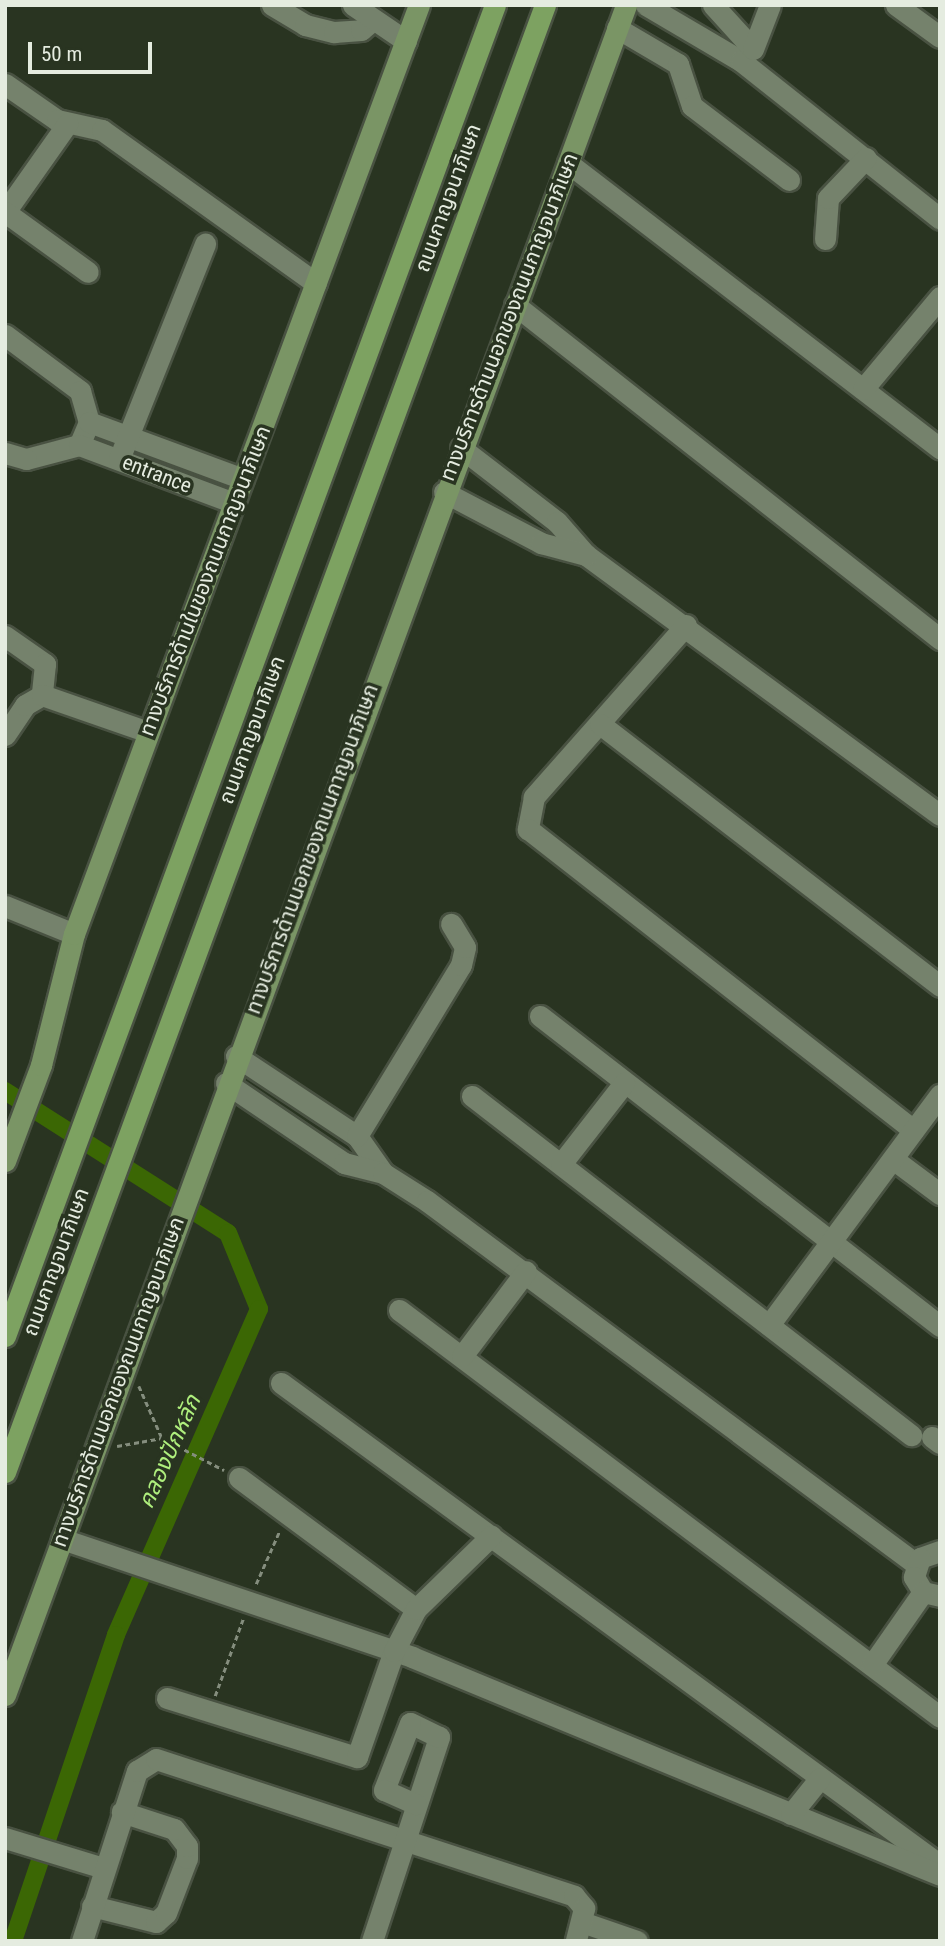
<!DOCTYPE html>
<meta charset="utf-8">
<style>
body{margin:0}
#map{position:relative;width:945px;height:1946px;overflow:hidden;background:#293421;font-family:"Roboto Condensed","Noto Sans Thai",sans-serif}
div>[style]{position:absolute}
[style*='--x']{left:calc(var(--x)*1px);top:calc(var(--y)*1px);width:calc(var(--w)*1px);rotate:calc(var(--a)*1deg)}
.canal>*{height:18px;margin:-9px;padding:0 9px;transform-origin:9px;border-radius:9px;background:#3b6704}
.path>*{height:2.5px;margin-top:-1.25px;transform-origin:0;background:repeating-linear-gradient(90deg,#858e7e 0 5px,transparent 0 8.5px)}
.roads{filter:drop-shadow(2px 0 #495242) drop-shadow(-2px 0 #495242) drop-shadow(0 2px #495242) drop-shadow(0 -2px #495242)}
.minor>*{height:21px;margin:-10.5px;padding:0 10.5px;transform-origin:10.5px;border-radius:10.5px;background:#75826c}
.major>*{height:21px;margin:-10.5px;padding:0 10.5px;transform-origin:10.5px;border-radius:10.5px;background:#7a9565}
.highway>*{height:21px;margin:-10.5px;padding:0 10.5px;transform-origin:10.5px;border-radius:10.5px;background:#7da261}
span{translate:-50% -50%;white-space:nowrap;text-align:center;line-height:1.15;-webkit-text-stroke:7px #293421;paint-order:stroke}
.street-label{font-size:21px;color:#e5ece0}
.water-label{font-size:23px;color:#afef7d;font-style:italic}
.frame{position:absolute;inset:0;border:7px solid #e5ece0;pointer-events:none}
.scale{position:absolute;left:28px;top:42px;width:124px;height:32px;box-sizing:border-box;border:4px solid #e5ece0;border-top:0;padding-left:9px;font-size:21px;line-height:24px;white-space:nowrap;color:#e5ece0;-webkit-text-stroke:5px #293421;paint-order:stroke}
</style>
<div id="map">
<div class="canal">
<i style="--x:5;--y:1091;--w:264;--a:32.5"></i>
<i style="--x:228;--y:1233;--w:82;--a:67.8"></i>
<i style="--x:259;--y:1309;--w:356;--a:113.7"></i>
<i style="--x:116;--y:1635;--w:323;--a:108.6"></i>
</div>
<div class="path">
<i style="--x:139;--y:1386;--w:57;--a:66.1"></i>
<i style="--x:162;--y:1438;--w:70;--a:27.3"></i>
<i style="--x:117;--y:1446;--w:46;--a:-10.1"></i>
<i style="--x:256;--y:1584;--w:57;--a:-66.1"></i>
<i style="--x:215;--y:1696;--w:82;--a:-70"></i>
</div>
<div class="roads">
<div class="minor">
<i style="--x:272;--y:5;--w:39;--a:31"></i>
<i style="--x:305;--y:25;--w:30;--a:14"></i>
<i style="--x:334;--y:32;--w:27;--a:-4"></i>
<i style="--x:361;--y:30;--w:16;--a:-40"></i>
<i style="--x:353;--y:5;--w:64;--a:34.2"></i>
<i style="--x:646;--y:5;--w:110;--a:30.5"></i>
<i style="--x:741;--y:61;--w:254;--a:38.4"></i>
<i style="--x:713;--y:5;--w:59;--a:47.7"></i>
<i style="--x:753;--y:49;--w:47;--a:-68.9"></i>
<i style="--x:896;--y:5;--w:54;--a:36"></i>
<i style="--x:617;--y:28;--w:71;--a:30.5"></i>
<i style="--x:678;--y:64;--w:44;--a:71.6"></i>
<i style="--x:692;--y:106;--w:122;--a:37.3"></i>
<i style="--x:5;--y:84;--w:63;--a:34.7"></i>
<i style="--x:57;--y:120;--w:46;--a:12.5"></i>
<i style="--x:102;--y:130;--w:263;--a:35.6"></i>
<i style="--x:568;--y:163;--w:469;--a:37.5"></i>
<i style="--x:5;--y:212;--w:108;--a:-54.8"></i>
<i style="--x:5;--y:212;--w:102;--a:35.9"></i>
<i style="--x:825;--y:239;--w:41;--a:-85.8"></i>
<i style="--x:828;--y:198;--w:55;--a:-46.5"></i>
<i style="--x:515;--y:305;--w:541;--a:38.16"></i>
<i style="--x:5;--y:335;--w:94;--a:36.7"></i>
<i style="--x:80;--y:391;--w:32;--a:74"></i>
<i style="--x:89;--y:422;--w:25;--a:113"></i>
<i style="--x:79;--y:445;--w:55;--a:165.2"></i>
<i style="--x:26;--y:459;--w:22;--a:-164"></i>
<i style="--x:863;--y:389;--w:120;--a:-50.1"></i>
<i style="--x:89;--y:422;--w:164;--a:20.3"></i>
<i style="--x:79;--y:445;--w:165;--a:20.5"></i>
<i style="--x:461;--y:448;--w:121;--a:37.6"></i>
<i style="--x:557;--y:522;--w:44;--a:48.7"></i>
<i style="--x:586;--y:555;--w:439;--a:36.3"></i>
<i style="--x:119;--y:459;--w:232;--a:-68.2"></i>
<i style="--x:444;--y:492;--w:110;--a:27.7"></i>
<i style="--x:541;--y:543;--w:47;--a:14.9"></i>
<i style="--x:686;--y:625;--w:230;--a:131.5"></i>
<i style="--x:534;--y:797;--w:33;--a:101"></i>
<i style="--x:528;--y:829;--w:489;--a:38"></i>
<i style="--x:5;--y:636;--w:49;--a:35"></i>
<i style="--x:45;--y:664;--w:31;--a:96"></i>
<i style="--x:600;--y:724;--w:429;--a:37.6"></i>
<i style="--x:5;--y:735;--w:36;--a:-56"></i>
<i style="--x:25;--y:705;--w:20;--a:-30"></i>
<i style="--x:42;--y:695;--w:112;--a:19.2"></i>
<i style="--x:5;--y:906;--w:74;--a:22.1"></i>
<i style="--x:540;--y:1016;--w:506;--a:37.78"></i>
<i style="--x:236;--y:1056;--w:145;--a:33.5"></i>
<i style="--x:357;--y:1136;--w:45;--a:54.9"></i>
<i style="--x:226;--y:1083;--w:143;--a:34.1"></i>
<i style="--x:344;--y:1163;--w:40;--a:14.4"></i>
<i style="--x:383;--y:1173;--w:52;--a:32.5"></i>
<i style="--x:427;--y:1201;--w:609;--a:36.59"></i>
<i style="--x:472;--y:1096;--w:555;--a:37.68"></i>
<i style="--x:357;--y:1136;--w:200;--a:-58.7"></i>
<i style="--x:461;--y:965;--w:18;--a:-77"></i>
<i style="--x:465;--y:947;--w:27;--a:-121"></i>
<i style="--x:893;--y:1159;--w:59;--a:36.7"></i>
<i style="--x:561;--y:1164;--w:103;--a:-52.1"></i>
<i style="--x:399;--y:1310;--w:677;--a:36.95"></i>
<i style="--x:769;--y:1325;--w:287;--a:-53.4"></i>
<i style="--x:462;--y:1356;--w:106;--a:-53"></i>
<i style="--x:281;--y:1383;--w:816;--a:36.18"></i>
<i style="--x:932;--y:1437;--w:10;--a:37"></i>
<i style="--x:239;--y:1478;--w:220;--a:36.5"></i>
<i style="--x:62;--y:1539;--w:369;--a:18.6"></i>
<i style="--x:412;--y:1657;--w:571;--a:22.43"></i>
<i style="--x:940;--y:1551;--w:21;--a:161"></i>
<i style="--x:920;--y:1558;--w:20;--a:108"></i>
<i style="--x:914;--y:1577;--w:17;--a:59"></i>
<i style="--x:923;--y:1592;--w:17;--a:13"></i>
<i style="--x:872;--y:1665;--w:89;--a:-55.1"></i>
<i style="--x:167;--y:1698;--w:199;--a:17.3"></i>
<i style="--x:357;--y:1757;--w:112;--a:-70.8"></i>
<i style="--x:394;--y:1651;--w:47;--a:-62.4"></i>
<i style="--x:416;--y:1609;--w:105;--a:-44.2"></i>
<i style="--x:791;--y:1814;--w:46;--a:-51.1"></i>
<i style="--x:5;--y:1838;--w:102;--a:17"></i>
<i style="--x:92;--y:1906;--w:66;--a:14"></i>
<i style="--x:156;--y:1922;--w:13;--a:-42"></i>
<i style="--x:166;--y:1913;--w:59;--a:-69.1"></i>
<i style="--x:187;--y:1858;--w:12;--a:-90"></i>
<i style="--x:187;--y:1846;--w:21;--a:-127"></i>
<i style="--x:174;--y:1829;--w:55;--a:-161.9"></i>
<i style="--x:582;--y:1922;--w:58;--a:19.1"></i>
<i style="--x:82;--y:1941;--w:179;--a:-72.1"></i>
<i style="--x:137;--y:1771;--w:22;--a:-32"></i>
<i style="--x:156;--y:1759;--w:440;--a:18.1"></i>
<i style="--x:574;--y:1896;--w:16;--a:50"></i>
<i style="--x:584;--y:1908;--w:34;--a:104"></i>
<i style="--x:372;--y:1941;--w:215;--a:-71.8"></i>
<i style="--x:439;--y:1737;--w:32;--a:-154"></i>
<i style="--x:410;--y:1723;--w:72;--a:111.2"></i>
<i style="--x:384;--y:1790;--w:35;--a:24"></i>
</div>
<div class="major">
<i style="--x:5;--y:1161;--w:103;--a:-69.4"></i>
<i style="--x:41;--y:1065;--w:135;--a:-75.9"></i>
<i style="--x:74;--y:934;--w:991;--a:-69.63"></i>
<i style="--x:5;--y:1695;--w:1800;--a:-69.82"></i>
</div>
<div class="highway">
<i style="--x:5;--y:1336;--w:1418;--a:-69.79"></i>
<i style="--x:5;--y:1472;--w:1563;--a:-69.79"></i>
</div>
</div>
<div class="street-label">
<span style="left:448px;top:198px;rotate:-70deg">ถนนกาญจนาภิเษก</span>
<span style="left:509px;top:317px;rotate:-69deg">ทางบริการด้านนอกของถนนกาญจนาภิเษก</span>
<span style="left:157px;top:474px;rotate:21deg">entrance</span>
<span style="left:205px;top:581px;rotate:-69deg">ทางบริการด้านในของถนนกาญจนาภิเษก</span>
<span style="left:252px;top:730px;rotate:-70deg">ถนนกาญจนาภิเษก</span>
<span style="left:312px;top:849px;rotate:-70deg">ทางบริการด้านนอกของถนนกาญจนาภิเษก</span>
<span style="left:56px;top:1262px;rotate:-70deg">ถนนกาญจนาภิเษก</span>
<span style="left:118px;top:1382px;rotate:-70deg">ทางบริการด้านนอกของถนนกาญจนาภิเษก</span>
</div>
<div class="water-label">
<span style="left:170px;top:1452px;rotate:-66deg">คลองปักหลัก</span>
</div>
<div class="frame"></div>
<div class="scale">50 m</div>
</div>
